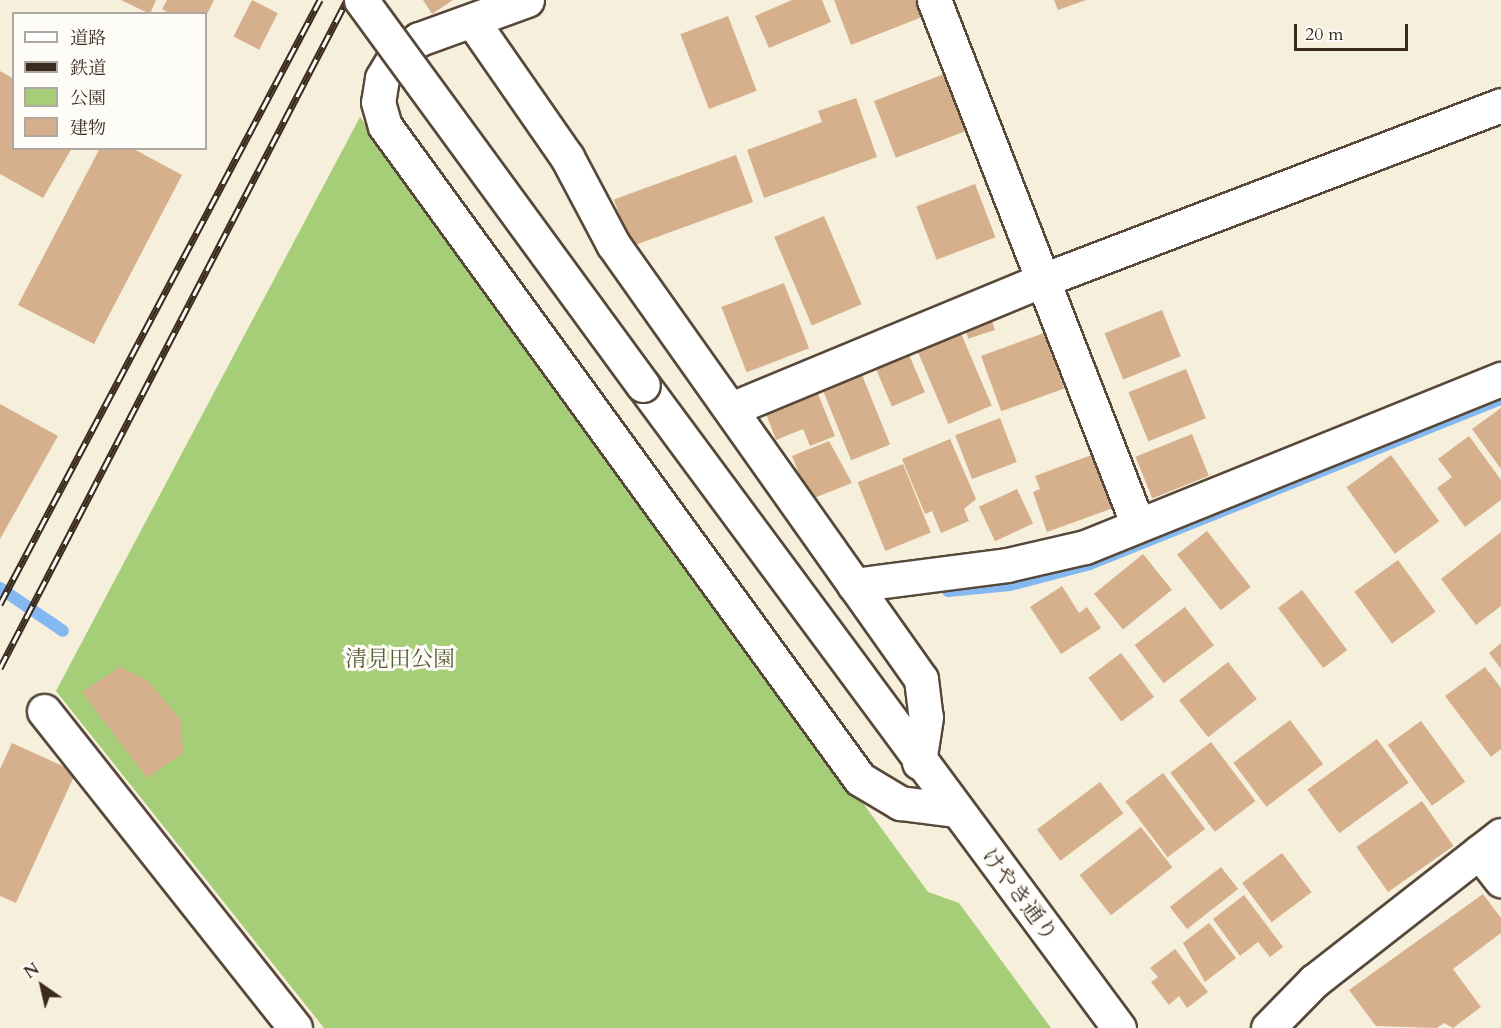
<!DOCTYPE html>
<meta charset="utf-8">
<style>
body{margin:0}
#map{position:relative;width:1501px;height:1028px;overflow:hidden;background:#f5efdc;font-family:Cardo,"Noto Serif JP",serif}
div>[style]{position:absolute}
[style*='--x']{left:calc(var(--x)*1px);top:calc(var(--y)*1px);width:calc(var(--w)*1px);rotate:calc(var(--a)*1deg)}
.green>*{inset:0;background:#a6cd77}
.stream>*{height:12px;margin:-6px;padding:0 6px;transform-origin:6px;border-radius:6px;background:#83b8f1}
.building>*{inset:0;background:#d6b08d;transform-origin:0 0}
.roads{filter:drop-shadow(2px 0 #57483a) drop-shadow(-2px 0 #57483a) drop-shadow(0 2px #57483a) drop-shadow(0 -2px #57483a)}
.minor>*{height:33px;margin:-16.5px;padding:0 16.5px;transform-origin:16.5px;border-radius:16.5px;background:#fff}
.rail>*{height:7px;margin-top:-3.5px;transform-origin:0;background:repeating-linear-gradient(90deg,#fdfcf7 0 14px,#3b2a1e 0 28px);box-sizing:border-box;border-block:2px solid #3b2a1e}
.bridges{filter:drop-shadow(2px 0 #57483a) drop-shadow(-2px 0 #57483a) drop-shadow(0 2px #57483a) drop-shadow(0 -2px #57483a)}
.minor-bridge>*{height:33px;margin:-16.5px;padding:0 16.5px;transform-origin:16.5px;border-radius:16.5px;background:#fff}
span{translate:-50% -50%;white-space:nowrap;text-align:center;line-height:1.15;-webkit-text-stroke:6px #fdfcf7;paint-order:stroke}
.park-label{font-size:22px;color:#5b5b39}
.street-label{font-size:22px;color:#3b2a1e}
.legend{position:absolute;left:12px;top:12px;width:195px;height:138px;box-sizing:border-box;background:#fdfcf7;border:2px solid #afa8a0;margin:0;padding:8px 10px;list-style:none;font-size:18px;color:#3b2a1e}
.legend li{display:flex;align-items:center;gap:12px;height:30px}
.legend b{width:30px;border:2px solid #afa8a0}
.north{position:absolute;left:12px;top:956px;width:60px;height:60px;-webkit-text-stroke:4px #fdfcf7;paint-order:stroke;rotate:326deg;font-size:16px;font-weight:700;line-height:24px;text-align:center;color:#3b2a1e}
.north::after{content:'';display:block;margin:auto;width:21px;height:27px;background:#3b2a1e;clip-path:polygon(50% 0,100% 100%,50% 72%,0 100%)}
.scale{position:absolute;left:1294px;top:24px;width:114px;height:27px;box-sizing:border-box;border:3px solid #3b2a1e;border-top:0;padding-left:8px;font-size:18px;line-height:21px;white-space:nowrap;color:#3b2a1e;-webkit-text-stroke:4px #fdfcf7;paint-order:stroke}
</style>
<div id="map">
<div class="green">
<i style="clip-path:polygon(360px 117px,928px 892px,959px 903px,1051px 1028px,324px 1028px,56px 691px)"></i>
</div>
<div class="stream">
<i style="--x:0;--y:588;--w:76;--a:34.3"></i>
<i style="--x:948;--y:591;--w:62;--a:-5.5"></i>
<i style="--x:1010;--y:585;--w:83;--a:-14.7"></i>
<i style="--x:1090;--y:564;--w:443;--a:-21.9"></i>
</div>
<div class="building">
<i style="clip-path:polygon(121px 0,156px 0,150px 14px)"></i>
<i style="clip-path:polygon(167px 0,214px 0,207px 14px,170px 14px,162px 9px)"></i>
<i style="left:252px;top:0;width:29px;height:41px;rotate:27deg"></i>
<i style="clip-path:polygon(423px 0,453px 0,432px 14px)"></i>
<i style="clip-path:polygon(792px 0,822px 0,831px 22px,769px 48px,755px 16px)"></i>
<i style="clip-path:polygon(834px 0,915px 0,922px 17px,851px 45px)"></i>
<i style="clip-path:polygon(1054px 0,1086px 0,1058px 10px)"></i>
<i style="left:728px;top:16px;width:80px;height:51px;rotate:69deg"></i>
<i style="clip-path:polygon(0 71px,14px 79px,14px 148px,72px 148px,43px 198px,0 174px)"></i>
<i style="left:944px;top:74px;width:61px;height:75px;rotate:69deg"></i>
<i style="clip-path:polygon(856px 98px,877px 157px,764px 198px,747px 150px,822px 122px,818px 111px)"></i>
<i style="clip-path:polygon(100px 148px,132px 148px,182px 175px,94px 344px,18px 305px)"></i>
<i style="left:736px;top:155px;width:50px;height:130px;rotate:70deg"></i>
<i style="left:975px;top:184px;width:57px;height:63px;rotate:69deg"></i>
<i style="left:824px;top:216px;width:96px;height:54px;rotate:67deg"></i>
<i style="left:784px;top:283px;width:70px;height:67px;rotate:69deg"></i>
<i style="left:1162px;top:310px;width:50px;height:62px;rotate:68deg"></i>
<i style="left:989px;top:312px;width:19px;height:28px;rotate:72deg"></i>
<i style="left:960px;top:331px;width:81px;height:47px;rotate:67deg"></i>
<i style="left:1044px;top:333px;width:59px;height:67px;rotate:70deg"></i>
<i style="left:907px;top:350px;width:46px;height:36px;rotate:67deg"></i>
<i style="left:1186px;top:369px;width:53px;height:62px;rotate:68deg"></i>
<i style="left:862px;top:375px;width:75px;height:42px;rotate:68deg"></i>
<i style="clip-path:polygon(814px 384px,835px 436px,810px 446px,803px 429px,776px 440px,763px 406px)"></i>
<i style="clip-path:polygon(0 404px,58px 436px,0 539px)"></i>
<i style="clip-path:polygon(1501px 408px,1501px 469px,1472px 429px)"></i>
<i style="left:1000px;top:418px;width:47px;height:48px;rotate:69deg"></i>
<i style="left:1192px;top:434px;width:45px;height:61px;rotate:68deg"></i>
<i style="clip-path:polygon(1469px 436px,1501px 480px,1501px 500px,1465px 527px,1437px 488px,1452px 477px,1438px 459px)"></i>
<i style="clip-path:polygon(950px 439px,976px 499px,964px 509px,969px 521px,941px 533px,932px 511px,925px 514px,902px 459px)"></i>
<i style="clip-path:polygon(829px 441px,852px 483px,809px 500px,792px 456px)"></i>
<i style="clip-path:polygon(1097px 453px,1116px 507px,1047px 532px,1033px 492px,1040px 489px,1035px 476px)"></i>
<i style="left:1391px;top:455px;width:82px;height:55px;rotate:54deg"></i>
<i style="left:903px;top:464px;width:74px;height:49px;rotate:68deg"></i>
<i style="left:1017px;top:489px;width:38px;height:42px;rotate:65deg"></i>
<i style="left:1207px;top:531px;width:71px;height:38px;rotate:52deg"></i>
<i style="clip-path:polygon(1501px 532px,1501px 606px,1476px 625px,1441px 579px)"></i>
<i style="left:1143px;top:554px;width:46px;height:63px;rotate:51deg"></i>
<i style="left:1398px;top:560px;width:64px;height:54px;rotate:54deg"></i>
<i style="clip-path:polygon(1062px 586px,1079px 613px,1087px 607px,1101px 628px,1061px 654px,1030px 607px)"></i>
<i style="left:1302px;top:590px;width:75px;height:30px;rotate:53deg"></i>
<i style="left:1185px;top:607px;width:48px;height:63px;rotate:53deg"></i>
<i style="clip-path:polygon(1501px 643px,1501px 669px,1489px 653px)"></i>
<i style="left:1121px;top:653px;width:55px;height:41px;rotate:53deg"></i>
<i style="left:1228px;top:662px;width:47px;height:62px;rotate:52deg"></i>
<i style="clip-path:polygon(120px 667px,147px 680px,181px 720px,183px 753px,147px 778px,82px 692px)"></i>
<i style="clip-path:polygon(1485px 667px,1501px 688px,1501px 749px,1491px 757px,1445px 696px)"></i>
<i style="left:1290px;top:720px;width:55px;height:71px;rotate:53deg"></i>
<i style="left:1421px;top:721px;width:75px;height:41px;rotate:54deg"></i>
<i style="left:1377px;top:739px;width:54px;height:86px;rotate:54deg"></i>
<i style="left:1211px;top:742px;width:74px;height:51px;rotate:53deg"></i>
<i style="clip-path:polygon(12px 743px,76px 772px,16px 903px,0 896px,0 769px)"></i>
<i style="left:1163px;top:773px;width:70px;height:47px;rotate:53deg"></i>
<i style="left:1100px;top:782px;width:39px;height:79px;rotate:53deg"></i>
<i style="left:1422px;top:801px;width:55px;height:80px;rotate:55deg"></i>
<i style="left:1141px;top:827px;width:51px;height:78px;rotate:52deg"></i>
<i style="left:1282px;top:853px;width:49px;height:50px;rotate:53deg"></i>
<i style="left:1221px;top:867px;width:28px;height:65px;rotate:52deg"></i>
<i style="clip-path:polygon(1483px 894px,1501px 918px,1501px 933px,1453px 969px,1481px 1007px,1453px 1028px,1444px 1023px,1437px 1028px,1376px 1026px,1349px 990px)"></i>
<i style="clip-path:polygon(1244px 895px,1283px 947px,1270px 957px,1258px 942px,1240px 956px,1213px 919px)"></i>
<i style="clip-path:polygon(1209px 923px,1236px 958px,1205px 982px,1183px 943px)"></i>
<i style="clip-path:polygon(1175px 949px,1208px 992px,1187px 1008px,1179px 996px,1169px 1005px,1151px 982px,1158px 977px,1150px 968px)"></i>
</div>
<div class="roads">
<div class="minor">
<i style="--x:527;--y:0;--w:115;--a:160.1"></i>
<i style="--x:419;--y:39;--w:31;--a:143"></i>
<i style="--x:394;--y:58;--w:23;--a:121"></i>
<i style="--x:382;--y:78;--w:24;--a:99"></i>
<i style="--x:378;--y:102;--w:25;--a:74"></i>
<i style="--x:385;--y:126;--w:807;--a:53.97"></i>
<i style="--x:860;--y:779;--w:47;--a:31"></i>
<i style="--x:900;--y:803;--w:55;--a:7.3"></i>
<i style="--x:934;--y:0;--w:563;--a:68.77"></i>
<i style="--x:473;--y:22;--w:165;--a:55.2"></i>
<i style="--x:567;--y:157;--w:98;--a:62.1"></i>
<i style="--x:613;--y:244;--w:533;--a:54.7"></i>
<i style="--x:921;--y:679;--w:38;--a:83"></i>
<i style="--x:926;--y:717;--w:46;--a:98.8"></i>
<i style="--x:643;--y:385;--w:800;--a:53.49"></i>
<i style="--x:731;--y:409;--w:338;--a:-22.5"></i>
<i style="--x:1043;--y:280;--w:490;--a:-20.9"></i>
<i style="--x:854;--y:585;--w:154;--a:-7.4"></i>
<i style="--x:1007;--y:565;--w:80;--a:-13"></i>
<i style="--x:1085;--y:547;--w:449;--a:-22"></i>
<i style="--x:44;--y:711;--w:404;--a:51.6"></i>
<i style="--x:1479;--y:852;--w:36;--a:52"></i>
<i style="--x:1268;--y:1028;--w:66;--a:-45.6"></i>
<i style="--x:1314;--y:981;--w:237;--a:-38"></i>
</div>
</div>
<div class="rail">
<i style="--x:0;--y:604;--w:684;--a:-62.09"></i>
<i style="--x:0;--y:668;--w:753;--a:-62.55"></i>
</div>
<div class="bridges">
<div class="minor-bridge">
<i style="--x:361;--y:0;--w:477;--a:53.8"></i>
</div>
</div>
<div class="park-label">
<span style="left:400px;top:660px">清見田公園</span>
</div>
<div class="street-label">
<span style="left:1019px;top:895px;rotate:53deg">けやき通り</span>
</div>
<ul class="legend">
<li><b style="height:8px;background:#fff"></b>道路</li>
<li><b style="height:8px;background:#3b2a1e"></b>鉄道</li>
<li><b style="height:16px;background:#a6cd77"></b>公園</li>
<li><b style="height:16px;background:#d6b08d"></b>建物</li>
</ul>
<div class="north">N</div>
<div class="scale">20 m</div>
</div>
